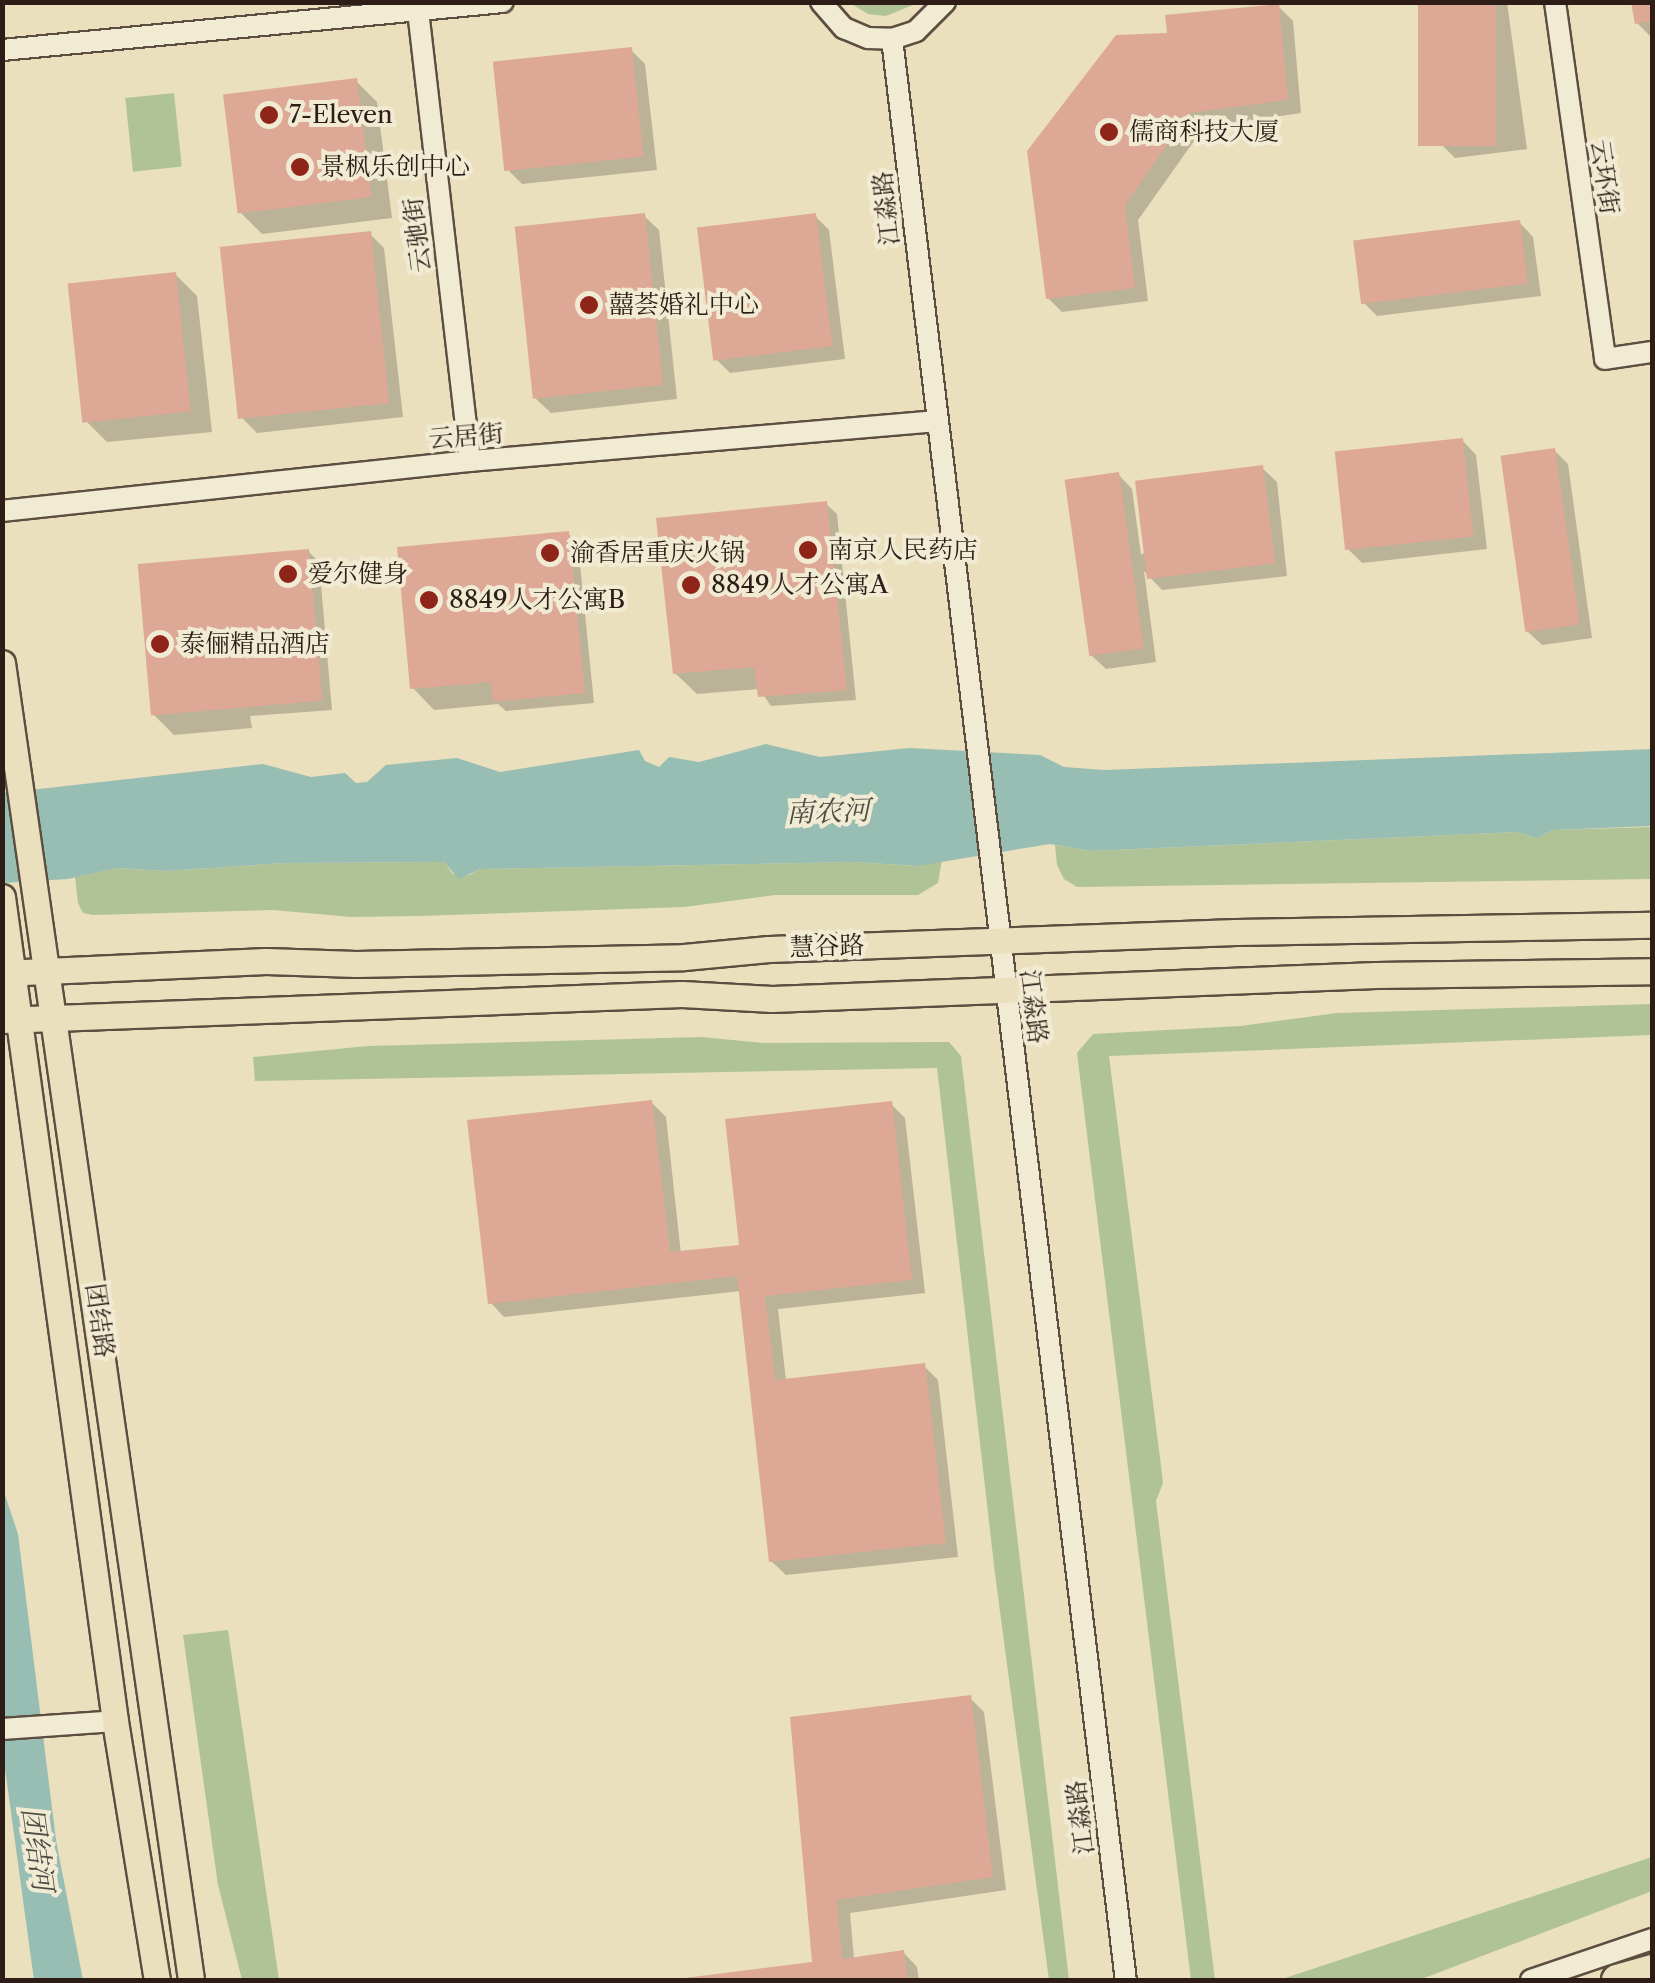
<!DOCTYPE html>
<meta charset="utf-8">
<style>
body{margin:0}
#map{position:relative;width:1655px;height:1983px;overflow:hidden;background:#eae0bd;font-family:"Libre Caslon Text","Noto Serif SC",serif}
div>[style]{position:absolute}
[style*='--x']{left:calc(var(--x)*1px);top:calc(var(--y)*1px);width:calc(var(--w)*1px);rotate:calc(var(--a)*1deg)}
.green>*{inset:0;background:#b0c396;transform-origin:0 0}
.water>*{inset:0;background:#98bdb2}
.shadow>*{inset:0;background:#0003}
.building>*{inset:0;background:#dda896;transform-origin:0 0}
.roads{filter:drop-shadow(2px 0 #5c4e40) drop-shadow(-2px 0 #5c4e40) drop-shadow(0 2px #5c4e40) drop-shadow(0 -2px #5c4e40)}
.minor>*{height:20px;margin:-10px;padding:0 10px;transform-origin:10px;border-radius:10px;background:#f1ebd4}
.major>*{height:25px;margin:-12.5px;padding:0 12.5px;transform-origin:12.5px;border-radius:12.5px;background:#eae0bd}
.highway>*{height:30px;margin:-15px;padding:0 15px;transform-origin:15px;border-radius:15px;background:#eae0bd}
.dots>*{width:28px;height:28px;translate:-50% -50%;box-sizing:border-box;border:5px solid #f1ebd4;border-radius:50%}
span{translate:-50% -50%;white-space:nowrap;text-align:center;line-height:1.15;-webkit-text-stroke:8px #f1ebd4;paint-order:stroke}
.poi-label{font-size:25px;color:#2d1d16}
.left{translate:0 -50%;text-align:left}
.street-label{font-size:25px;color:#2d1d16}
.water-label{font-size:28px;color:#4d4d45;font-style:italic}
.frame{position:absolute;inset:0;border:5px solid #2d1d16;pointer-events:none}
</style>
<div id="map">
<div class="green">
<i style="clip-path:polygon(850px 3px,918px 3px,886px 16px,868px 14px)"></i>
<i style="left:174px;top:93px;width:74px;height:49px;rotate:84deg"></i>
<i style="clip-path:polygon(1652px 827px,1652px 879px,1077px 887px,1064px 879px,1057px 865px,1055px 845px,1091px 851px,1517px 832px,1537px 838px,1553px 830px)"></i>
<i style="clip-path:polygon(942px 859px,938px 883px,918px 895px,775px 895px,684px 907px,419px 916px,352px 917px,273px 910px,93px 915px,83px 913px,78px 903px,75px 877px,116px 868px,166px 871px,285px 863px,444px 862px,453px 874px,469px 875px,480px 869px,854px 862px,916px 866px)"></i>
<i style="clip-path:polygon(1652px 1004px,1652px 1035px,1109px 1056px,1161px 1466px,1163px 1483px,1156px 1501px,1215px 1980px,1191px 1980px,1077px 1053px,1093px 1034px,1240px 1026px,1337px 1013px)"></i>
<i style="clip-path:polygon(701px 1037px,764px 1043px,949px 1042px,961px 1056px,1069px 1980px,1049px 1980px,995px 1574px,937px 1068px,255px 1081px,253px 1057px,368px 1046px)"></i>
<i style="clip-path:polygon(228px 1630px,279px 1980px,242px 1980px,218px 1885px,183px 1635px)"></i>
<i style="clip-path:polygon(1652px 1857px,1652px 1891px,1419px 1980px,1279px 1980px)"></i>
</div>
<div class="water">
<i style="clip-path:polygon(766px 744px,820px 757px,909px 748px,1040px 755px,1064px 767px,1104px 770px,1652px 749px,1652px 826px,1553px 830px,1537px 838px,1517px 832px,1091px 851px,1050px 844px,917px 866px,854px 862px,480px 869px,459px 879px,444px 862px,285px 863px,166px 871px,116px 868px,68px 879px,3px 883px,3px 793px,263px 764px,311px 777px,345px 773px,356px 783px,367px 782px,386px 765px,457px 758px,500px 772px,639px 750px,645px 761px,659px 767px,669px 757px,699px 762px)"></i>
<i style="clip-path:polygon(2px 1486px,18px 1534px,56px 1840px,83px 1980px,34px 1980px,3px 1754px)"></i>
</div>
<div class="shadow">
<i style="clip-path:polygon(1421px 2px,1507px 2px,1527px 149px,1455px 158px,1441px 144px)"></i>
<i style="clip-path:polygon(1634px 2px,1652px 2px,1652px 38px,1637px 23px)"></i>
<i style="clip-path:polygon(1278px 6px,1293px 21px,1301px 113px,1204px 127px,1138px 220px,1148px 301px,1062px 312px,1048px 298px,1170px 36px)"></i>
<i style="clip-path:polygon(631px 50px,645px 64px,657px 170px,522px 184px,508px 170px)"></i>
<i style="clip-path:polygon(356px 81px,377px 102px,392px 218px,262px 234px,240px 212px)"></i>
<i style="clip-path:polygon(644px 216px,659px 230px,677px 399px,551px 413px,536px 399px)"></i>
<i style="clip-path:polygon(815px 216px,829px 230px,845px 359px,730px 373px,716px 359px)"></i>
<i style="clip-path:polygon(1519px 222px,1533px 237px,1541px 296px,1377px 316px,1363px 302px)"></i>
<i style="clip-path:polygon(370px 234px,384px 248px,403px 417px,257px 433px,243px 419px)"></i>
<i style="clip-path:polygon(175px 274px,197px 296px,212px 432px,107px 442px,86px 421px)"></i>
<i style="clip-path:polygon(1462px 440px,1476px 455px,1487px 549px,1362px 563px,1348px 549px)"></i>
<i style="clip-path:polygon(1554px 450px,1568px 464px,1592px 638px,1542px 645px,1527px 631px)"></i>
<i style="clip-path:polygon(1262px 468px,1277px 482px,1287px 576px,1162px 590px,1144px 571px,1156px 662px,1106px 669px,1091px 655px,1118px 474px,1132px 489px,1141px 555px)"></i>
<i style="clip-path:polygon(826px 504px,837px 514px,856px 700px,771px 706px,759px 689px,697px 694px,675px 673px)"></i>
<i style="clip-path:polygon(568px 533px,578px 544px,594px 703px,506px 711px,498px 704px,434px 710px,413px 688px)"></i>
<i style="clip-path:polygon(308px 551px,319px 562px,332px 710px,250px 716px,252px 728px,174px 735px,153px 714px)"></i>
<i style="clip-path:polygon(652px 1103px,666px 1117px,681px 1254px,742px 1247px,891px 1104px,905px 1118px,925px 1293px,778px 1309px,786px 1381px,924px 1366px,938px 1380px,958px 1557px,786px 1575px,771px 1561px,741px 1291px,504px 1317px,490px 1302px)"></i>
<i style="clip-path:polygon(970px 1698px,984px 1712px,1006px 1890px,850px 1913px,854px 1959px,903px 1952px,917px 1967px,919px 1980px,669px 1980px,814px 1964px,793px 1719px)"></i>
</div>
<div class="building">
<i style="left:1418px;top:2px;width:78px;height:144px"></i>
<i style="clip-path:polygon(1631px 2px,1652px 2px,1652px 21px,1635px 24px)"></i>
<i style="clip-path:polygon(1279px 4px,1288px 100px,1189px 113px,1125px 205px,1135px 288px,1046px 299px,1027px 151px,1116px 35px,1167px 33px,1165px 15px)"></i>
<i style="left:632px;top:47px;width:110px;height:140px;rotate:84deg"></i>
<i style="left:357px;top:78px;width:120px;height:135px;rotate:83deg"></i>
<i style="left:645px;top:213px;width:173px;height:131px;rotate:84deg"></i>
<i style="left:816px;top:213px;width:134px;height:120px;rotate:83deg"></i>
<i style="left:1520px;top:220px;width:64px;height:168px;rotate:83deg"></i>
<i style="left:371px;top:231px;width:173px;height:152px;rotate:84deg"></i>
<i style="left:176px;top:272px;width:140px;height:109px;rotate:84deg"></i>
<i style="left:1463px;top:438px;width:99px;height:129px;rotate:84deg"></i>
<i style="left:1555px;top:448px;width:178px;height:55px;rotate:82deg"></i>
<i style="left:1263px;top:465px;width:99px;height:129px;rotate:83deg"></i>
<i style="left:1119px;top:472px;width:178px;height:55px;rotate:82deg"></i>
<i style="clip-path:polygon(827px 501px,847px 690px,758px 697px,754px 667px,673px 674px,656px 518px)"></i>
<i style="clip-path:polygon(569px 531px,585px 693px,493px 702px,491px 682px,410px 689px,397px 547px)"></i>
<i style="left:309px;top:549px;width:152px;height:172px;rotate:85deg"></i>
<i style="clip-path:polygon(652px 1100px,670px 1252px,739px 1245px,725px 1119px,892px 1101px,912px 1280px,765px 1296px,775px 1380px,925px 1363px,946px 1543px,769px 1562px,737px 1276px,488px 1304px,467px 1120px)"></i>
<i style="clip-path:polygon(971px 1695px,993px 1877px,837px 1900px,842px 1959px,904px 1950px,908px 1980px,669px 1980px,812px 1962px,790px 1717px)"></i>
</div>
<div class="roads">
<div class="minor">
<i style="--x:417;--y:2;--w:462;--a:83.4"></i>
<i style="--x:821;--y:2;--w:35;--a:49"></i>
<i style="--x:844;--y:28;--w:26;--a:23"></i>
<i style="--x:868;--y:38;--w:24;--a:2"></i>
<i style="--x:892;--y:39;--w:25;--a:-18"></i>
<i style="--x:916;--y:31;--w:41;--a:-45"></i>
<i style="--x:1555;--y:2;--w:360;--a:82"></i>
<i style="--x:1605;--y:359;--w:48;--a:-8.5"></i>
<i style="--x:892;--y:39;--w:1955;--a:83.13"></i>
<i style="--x:2;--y:50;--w:503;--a:-5.47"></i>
<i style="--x:2;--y:511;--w:471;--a:-6.1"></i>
<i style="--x:470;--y:461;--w:468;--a:-4.9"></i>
<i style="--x:2;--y:1729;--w:113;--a:-4"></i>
<i style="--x:1531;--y:1980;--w:128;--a:-18.7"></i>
</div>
<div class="major">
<i style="--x:2;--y:663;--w:1330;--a:81.83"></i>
<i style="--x:2;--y:897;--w:832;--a:82.19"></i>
<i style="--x:115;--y:1721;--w:262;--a:80.8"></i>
<i style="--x:2;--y:973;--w:264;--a:-2.6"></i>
<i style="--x:266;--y:961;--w:90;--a:1.9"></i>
<i style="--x:356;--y:964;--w:328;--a:-1.2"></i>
<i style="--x:684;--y:957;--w:85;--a:-5.4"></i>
<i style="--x:769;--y:949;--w:467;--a:-2.1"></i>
<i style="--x:1236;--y:932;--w:416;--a:-1"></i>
<i style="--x:2;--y:1020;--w:680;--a:-2.19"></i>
<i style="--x:682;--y:994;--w:90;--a:3.2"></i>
<i style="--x:772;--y:999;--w:604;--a:-2.28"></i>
<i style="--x:1376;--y:975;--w:276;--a:-0.8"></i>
</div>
<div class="highway">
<i style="--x:1617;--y:1980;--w:36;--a:-16"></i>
</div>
</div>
<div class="dots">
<i style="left:269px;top:115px;background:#8f2418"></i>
<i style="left:1109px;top:132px;background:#8f2418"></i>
<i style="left:300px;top:167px;background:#8f2418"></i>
<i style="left:589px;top:305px;background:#8f2418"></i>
<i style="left:808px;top:550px;background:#8f2418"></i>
<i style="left:550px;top:553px;background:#8f2418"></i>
<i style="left:288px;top:574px;background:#8f2418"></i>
<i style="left:691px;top:585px;background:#8f2418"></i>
<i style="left:429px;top:600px;background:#8f2418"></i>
<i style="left:160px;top:644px;background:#8f2418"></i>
</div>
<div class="poi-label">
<span class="left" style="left:289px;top:115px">7-Eleven</span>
<span class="left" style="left:1129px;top:132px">儒商科技大厦</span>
<span class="left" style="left:320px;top:167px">景枫乐创中心</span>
<span class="left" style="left:609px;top:305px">囍荟婚礼中心</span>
<span class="left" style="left:828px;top:550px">南京人民药店</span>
<span class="left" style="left:570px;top:553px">渝香居重庆火锅</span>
<span class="left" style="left:308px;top:574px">爱尔健身</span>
<span class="left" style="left:711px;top:585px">8849人才公寓A</span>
<span class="left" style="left:449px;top:600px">8849人才公寓B</span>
<span class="left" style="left:180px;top:644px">泰俪精品酒店</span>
</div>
<div class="street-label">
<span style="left:1604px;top:177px;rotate:82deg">云环街</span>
<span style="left:887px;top:208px;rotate:-96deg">江淼路</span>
<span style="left:418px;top:235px;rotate:-97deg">云驰街</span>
<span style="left:466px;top:437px;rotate:-5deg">云居街</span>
<span style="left:827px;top:947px;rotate:-2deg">慧谷路</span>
<span style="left:1033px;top:1007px;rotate:83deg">江淼路</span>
<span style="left:99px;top:1321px;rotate:82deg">团结路</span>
<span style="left:1081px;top:1817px;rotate:-97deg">江淼路</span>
</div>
<div class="water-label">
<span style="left:828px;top:811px;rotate:-2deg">南农河</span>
<span style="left:38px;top:1849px;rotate:82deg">团结河</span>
</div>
<div class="frame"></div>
</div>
